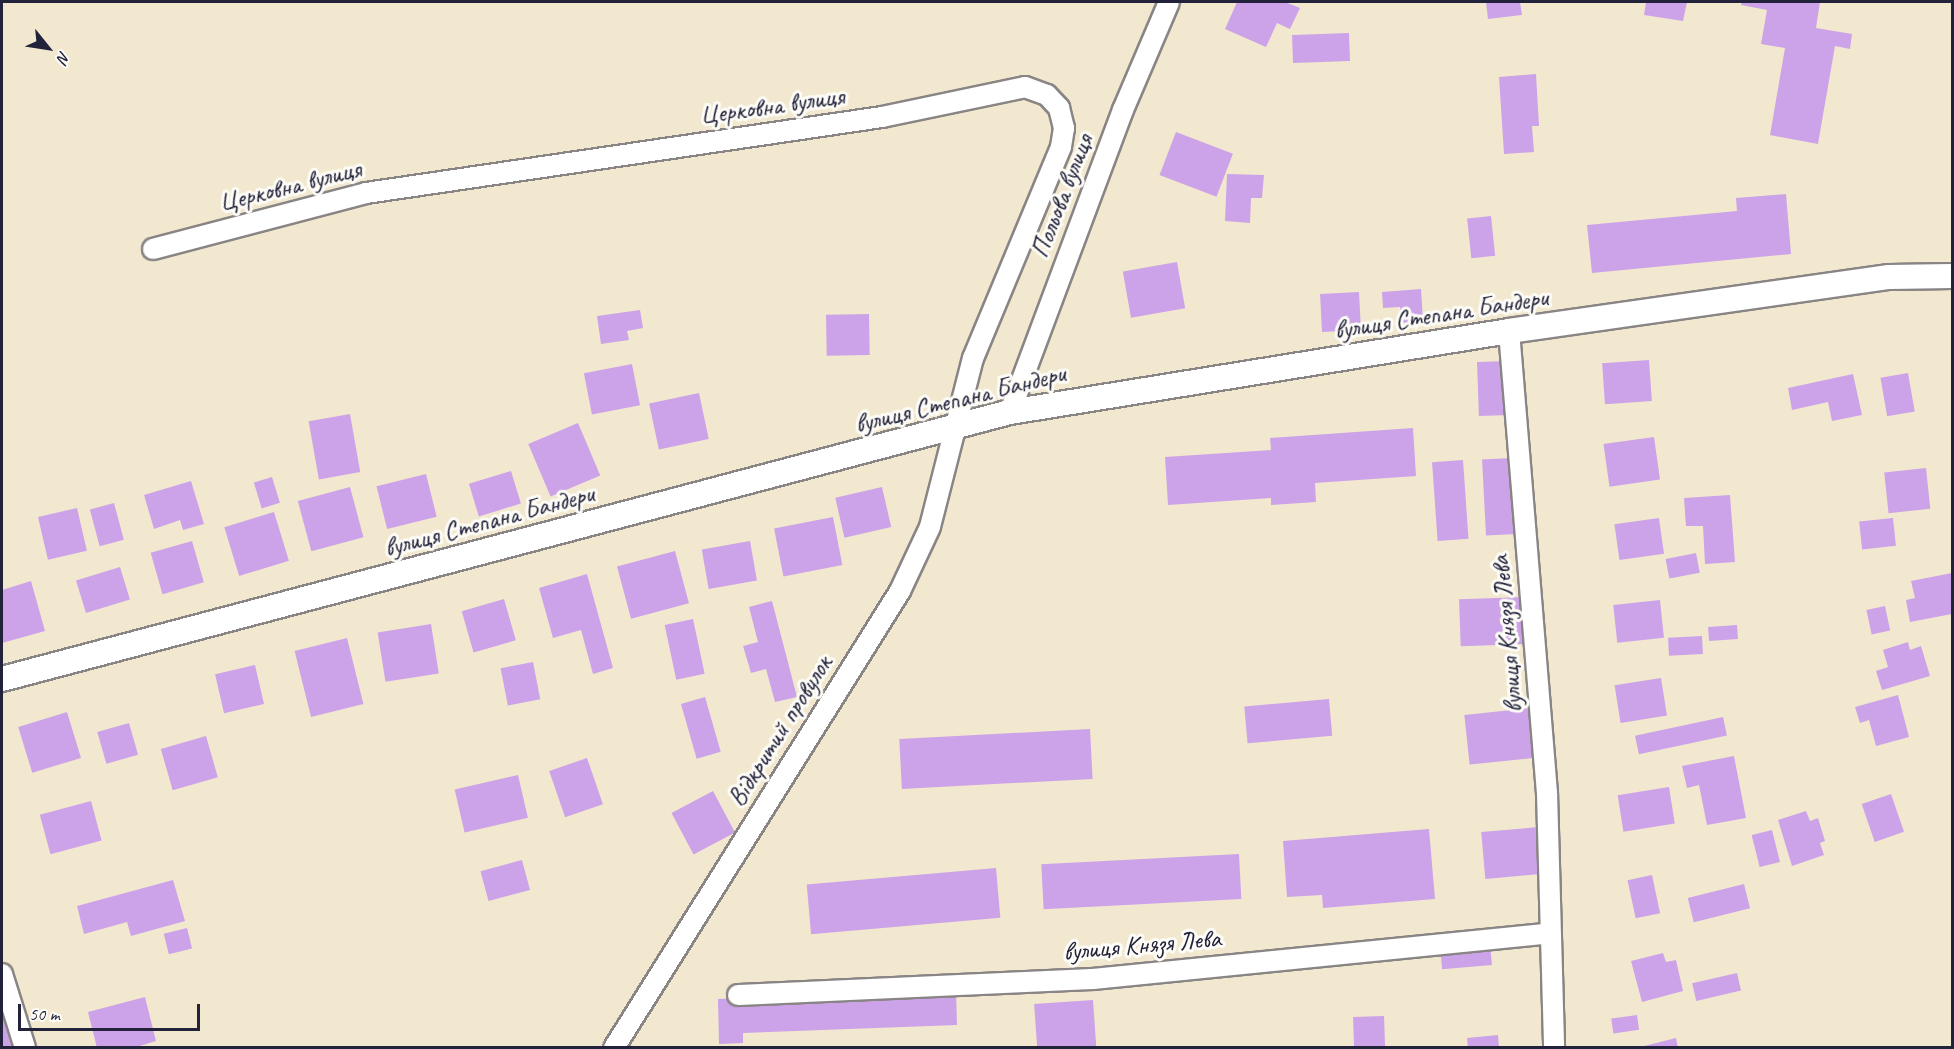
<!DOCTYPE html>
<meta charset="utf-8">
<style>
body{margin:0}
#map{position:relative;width:1954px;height:1049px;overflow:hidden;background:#f2e8cf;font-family:Caveat,sans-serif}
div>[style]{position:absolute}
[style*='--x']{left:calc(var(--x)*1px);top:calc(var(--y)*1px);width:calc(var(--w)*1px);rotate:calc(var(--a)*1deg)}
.building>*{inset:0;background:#cca3e8;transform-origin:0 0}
.roads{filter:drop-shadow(2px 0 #8a8585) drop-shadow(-2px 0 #8a8585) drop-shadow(0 2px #8a8585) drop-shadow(0 -2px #8a8585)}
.minor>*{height:20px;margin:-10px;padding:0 10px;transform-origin:10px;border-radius:10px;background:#fff}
.tertiary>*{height:24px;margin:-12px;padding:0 12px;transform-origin:12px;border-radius:12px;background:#fff}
span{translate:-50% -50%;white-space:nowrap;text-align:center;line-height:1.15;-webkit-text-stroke:6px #fdfcf7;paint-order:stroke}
.street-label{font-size:26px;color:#22223b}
.frame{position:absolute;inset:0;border:3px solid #22223b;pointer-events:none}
.north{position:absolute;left:18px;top:18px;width:60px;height:60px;-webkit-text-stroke:4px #fdfcf7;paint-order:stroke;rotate:120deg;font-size:16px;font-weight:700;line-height:24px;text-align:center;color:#22223b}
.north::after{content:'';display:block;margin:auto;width:21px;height:27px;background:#22223b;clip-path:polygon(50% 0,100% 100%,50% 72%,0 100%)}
.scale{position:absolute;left:18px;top:1004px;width:182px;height:27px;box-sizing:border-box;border:3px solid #22223b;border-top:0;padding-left:8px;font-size:18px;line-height:21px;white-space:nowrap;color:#22223b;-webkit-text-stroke:4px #fdfcf7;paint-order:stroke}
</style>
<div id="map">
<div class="building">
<i style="clip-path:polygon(1237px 2px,1285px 2px,1300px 8px,1290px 29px,1277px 23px,1266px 47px,1225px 29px)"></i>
<i style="clip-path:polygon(1486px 2px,1520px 2px,1522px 15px,1488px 19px)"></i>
<i style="clip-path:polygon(1646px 2px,1687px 2px,1683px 21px,1644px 15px)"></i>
<i style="clip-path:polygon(1742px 2px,1820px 2px,1816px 28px,1852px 34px,1850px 49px,1835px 46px,1818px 144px,1770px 135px,1785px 48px,1761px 44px,1767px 10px,1741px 5px)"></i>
<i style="left:1349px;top:33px;width:28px;height:57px;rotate:88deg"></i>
<i style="clip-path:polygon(1536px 74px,1539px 126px,1532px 126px,1534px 152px,1504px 154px,1499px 77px)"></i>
<i style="left:1176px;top:132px;width:61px;height:46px;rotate:21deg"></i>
<i style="clip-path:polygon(1227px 174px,1264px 175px,1262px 198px,1251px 198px,1250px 223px,1225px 221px)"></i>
<i style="clip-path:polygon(1786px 194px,1791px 254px,1592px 273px,1587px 225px,1737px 211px,1736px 198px)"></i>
<i style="left:1491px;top:216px;width:40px;height:24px;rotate:84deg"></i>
<i style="left:1177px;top:262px;width:47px;height:55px;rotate:80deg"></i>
<i style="clip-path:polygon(1421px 289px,1423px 321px,1401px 323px,1400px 307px,1383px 308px,1382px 292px)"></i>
<i style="left:1359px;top:292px;width:38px;height:39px;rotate:87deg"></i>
<i style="clip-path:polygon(640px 310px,643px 328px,627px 331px,629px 340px,601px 344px,597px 316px)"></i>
<i style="left:869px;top:314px;width:41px;height:43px;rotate:89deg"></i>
<i style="left:1649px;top:360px;width:41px;height:47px;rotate:86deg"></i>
<i style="left:1508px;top:361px;width:54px;height:31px;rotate:88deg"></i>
<i style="left:632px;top:364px;width:42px;height:49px;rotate:79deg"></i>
<i style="left:1908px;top:373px;width:39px;height:28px;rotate:80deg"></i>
<i style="clip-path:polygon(1853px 374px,1862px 415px,1832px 421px,1828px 402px,1792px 410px,1788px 388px)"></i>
<i style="left:699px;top:393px;width:47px;height:51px;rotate:78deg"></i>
<i style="left:350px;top:414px;width:59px;height:42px;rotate:80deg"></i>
<i style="left:578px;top:423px;width:57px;height:54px;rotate:67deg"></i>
<i style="clip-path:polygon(1413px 428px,1416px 476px,1315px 483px,1316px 502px,1271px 505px,1271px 498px,1168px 505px,1165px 457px,1271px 450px,1270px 438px)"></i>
<i style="left:1654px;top:437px;width:43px;height:51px;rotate:82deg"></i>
<i style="left:1512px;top:458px;width:76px;height:30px;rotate:87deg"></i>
<i style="left:1463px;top:460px;width:79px;height:31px;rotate:86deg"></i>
<i style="left:1926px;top:468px;width:41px;height:42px;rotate:84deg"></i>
<i style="left:511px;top:471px;width:34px;height:44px;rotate:73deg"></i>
<i style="left:426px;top:474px;width:44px;height:51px;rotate:76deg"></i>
<i style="left:272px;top:477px;width:27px;height:19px;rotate:73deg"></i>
<i style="clip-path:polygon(191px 481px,204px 524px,183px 530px,180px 520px,154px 529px,144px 495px)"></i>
<i style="left:350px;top:487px;width:52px;height:54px;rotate:75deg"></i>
<i style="left:882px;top:487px;width:41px;height:48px;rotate:77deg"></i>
<i style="clip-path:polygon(1730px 495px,1735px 562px,1705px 564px,1703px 526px,1686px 526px,1684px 498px)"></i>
<i style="left:114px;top:503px;width:38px;height:25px;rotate:75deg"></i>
<i style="left:77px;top:508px;width:44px;height:40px;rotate:77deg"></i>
<i style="left:274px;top:512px;width:51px;height:52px;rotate:73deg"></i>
<i style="left:833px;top:517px;width:49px;height:60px;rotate:79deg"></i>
<i style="left:1659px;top:518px;width:36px;height:45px;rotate:82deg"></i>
<i style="left:1893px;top:518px;width:28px;height:34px;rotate:84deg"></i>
<i style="left:192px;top:541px;width:43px;height:43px;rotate:74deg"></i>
<i style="left:750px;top:541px;width:40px;height:49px;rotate:80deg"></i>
<i style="left:675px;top:551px;width:54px;height:60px;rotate:75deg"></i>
<i style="left:1696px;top:553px;width:20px;height:31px;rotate:79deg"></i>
<i style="left:120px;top:567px;width:34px;height:46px;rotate:73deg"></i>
<i style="clip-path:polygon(1952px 573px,1952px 614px,1910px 622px,1906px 600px,1915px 598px,1911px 581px)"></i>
<i style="clip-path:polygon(587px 574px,613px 668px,593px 674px,581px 630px,553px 638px,539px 588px)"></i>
<i style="clip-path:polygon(31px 581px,45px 631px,2px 643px,2px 590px)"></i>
<i style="left:1526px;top:597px;width:47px;height:67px;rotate:88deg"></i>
<i style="left:504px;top:599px;width:43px;height:44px;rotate:74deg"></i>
<i style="left:1660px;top:600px;width:38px;height:47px;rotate:84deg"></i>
<i style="clip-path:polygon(772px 601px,797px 697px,775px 702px,766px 669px,751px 673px,743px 646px,758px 642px,749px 607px)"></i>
<i style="left:1885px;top:606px;width:25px;height:19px;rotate:78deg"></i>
<i style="left:693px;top:619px;width:56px;height:29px;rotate:78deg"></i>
<i style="left:431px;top:624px;width:50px;height:54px;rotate:81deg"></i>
<i style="left:1737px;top:625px;width:14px;height:29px;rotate:86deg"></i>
<i style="left:1702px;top:636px;width:18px;height:34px;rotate:87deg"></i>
<i style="left:347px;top:638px;width:68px;height:54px;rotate:76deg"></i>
<i style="clip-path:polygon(1908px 642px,1910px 650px,1921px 646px,1930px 676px,1882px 690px,1876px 671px,1888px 667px,1883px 650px)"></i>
<i style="left:533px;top:662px;width:38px;height:33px;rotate:79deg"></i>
<i style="left:255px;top:665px;width:40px;height:41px;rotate:77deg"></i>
<i style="left:1661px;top:678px;width:38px;height:47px;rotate:81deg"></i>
<i style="clip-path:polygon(1898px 695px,1909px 737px,1876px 746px,1869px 720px,1860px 723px,1855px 707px)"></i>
<i style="left:705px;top:697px;width:57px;height:25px;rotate:74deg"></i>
<i style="left:1329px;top:699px;width:37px;height:85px;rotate:85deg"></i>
<i style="left:1530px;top:708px;width:50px;height:66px;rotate:84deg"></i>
<i style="left:67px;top:712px;width:48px;height:51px;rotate:73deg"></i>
<i style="left:1723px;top:717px;width:19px;height:90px;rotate:78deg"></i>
<i style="left:129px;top:723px;width:33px;height:33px;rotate:74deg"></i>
<i style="left:1090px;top:729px;width:50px;height:191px;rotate:87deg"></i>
<i style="left:206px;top:736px;width:43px;height:47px;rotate:74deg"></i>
<i style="clip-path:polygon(1734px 756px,1746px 818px,1707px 825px,1699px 785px,1687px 788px,1682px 766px)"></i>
<i style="left:587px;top:758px;width:49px;height:40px;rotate:71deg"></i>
<i style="left:518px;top:775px;width:44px;height:65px;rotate:77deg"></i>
<i style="left:1669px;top:787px;width:37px;height:52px;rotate:81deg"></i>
<i style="left:713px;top:791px;width:47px;height:47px;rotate:62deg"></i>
<i style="left:1891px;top:794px;width:40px;height:31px;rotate:71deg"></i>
<i style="left:91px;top:801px;width:41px;height:53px;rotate:75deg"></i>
<i style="clip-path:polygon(1806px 811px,1810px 821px,1818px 818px,1825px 841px,1820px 843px,1824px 855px,1792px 866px,1778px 820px)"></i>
<i style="left:1539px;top:827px;width:47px;height:58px;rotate:85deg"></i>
<i style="clip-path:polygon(1429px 829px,1435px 899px,1323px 908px,1322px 895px,1287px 897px,1283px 841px)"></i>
<i style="left:1772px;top:830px;width:33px;height:21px;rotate:76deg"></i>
<i style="left:1239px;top:854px;width:45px;height:198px;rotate:87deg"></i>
<i style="left:522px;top:860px;width:31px;height:43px;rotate:75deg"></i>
<i style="left:996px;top:868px;width:50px;height:190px;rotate:85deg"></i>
<i style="left:1652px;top:875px;width:39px;height:25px;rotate:78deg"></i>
<i style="clip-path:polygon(173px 880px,185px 921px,131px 936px,127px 922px,84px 934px,77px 906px)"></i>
<i style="left:1744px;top:884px;width:25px;height:58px;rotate:76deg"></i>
<i style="left:187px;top:928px;width:21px;height:24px;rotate:76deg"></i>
<i style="left:1490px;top:943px;width:22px;height:50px;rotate:85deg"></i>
<i style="clip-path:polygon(1663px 953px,1666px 962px,1676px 960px,1683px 991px,1642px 1002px,1631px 961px)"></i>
<i style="left:1737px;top:973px;width:18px;height:46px;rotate:77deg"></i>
<i style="clip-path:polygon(956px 990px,957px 1025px,743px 1033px,743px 1043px,719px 1044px,718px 999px)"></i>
<i style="clip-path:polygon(145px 997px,156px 1041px,133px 1048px,97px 1048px,88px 1012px)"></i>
<i style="left:1093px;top:1000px;width:48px;height:59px;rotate:86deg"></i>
<i style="clip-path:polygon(2px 1013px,12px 1048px,2px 1048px)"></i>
<i style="left:1637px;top:1015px;width:15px;height:26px;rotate:82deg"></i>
<i style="left:1384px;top:1016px;width:32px;height:31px;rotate:88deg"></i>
<i style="clip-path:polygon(1498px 1035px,1499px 1048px,1468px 1048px,1467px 1038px)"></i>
<i style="clip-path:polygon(1676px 1038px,1678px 1048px,1640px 1048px,1640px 1047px)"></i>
</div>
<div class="roads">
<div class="minor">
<i style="--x:153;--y:249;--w:220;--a:-14.7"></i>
<i style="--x:366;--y:193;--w:522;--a:-8.38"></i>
<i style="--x:882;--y:117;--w:146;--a:-11.8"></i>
<i style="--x:1025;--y:87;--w:23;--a:20"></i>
<i style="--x:1047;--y:95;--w:18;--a:47"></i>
<i style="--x:1059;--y:108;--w:21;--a:76"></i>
<i style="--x:1064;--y:128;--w:19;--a:99"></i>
<i style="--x:1061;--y:147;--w:229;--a:112.6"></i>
<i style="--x:973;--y:358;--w:174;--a:104.3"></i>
<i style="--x:930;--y:527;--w:71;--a:115.1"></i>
<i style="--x:900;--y:591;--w:539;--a:122.04"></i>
<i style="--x:1509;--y:331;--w:464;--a:85.3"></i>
<i style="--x:1547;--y:793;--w:255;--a:88.4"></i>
<i style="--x:1010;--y:412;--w:322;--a:-69.5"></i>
<i style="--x:1123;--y:110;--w:117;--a:-66.9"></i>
<i style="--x:2;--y:974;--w:77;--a:72.7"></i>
<i style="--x:738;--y:995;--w:355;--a:-2.6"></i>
<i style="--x:1093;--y:979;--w:459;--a:-5.7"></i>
</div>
<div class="tertiary">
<i style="--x:2;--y:679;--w:1043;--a:-14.84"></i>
<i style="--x:1010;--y:412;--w:506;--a:-9.22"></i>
<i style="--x:1509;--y:331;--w:384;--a:-8.1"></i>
<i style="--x:1889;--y:277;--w:63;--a:-0.9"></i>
</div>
</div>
<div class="street-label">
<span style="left:772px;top:106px;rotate:-8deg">Церковна вулиця</span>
<span style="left:290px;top:186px;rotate:-14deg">Церковна вулиця</span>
<span style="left:1062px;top:196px;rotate:-69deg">Польова вулиця</span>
<span style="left:1441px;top:314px;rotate:-9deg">вулиця Степана Бандери</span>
<span style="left:960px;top:399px;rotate:-14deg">вулиця Степана Бандери</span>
<span style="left:489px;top:521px;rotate:-15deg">вулиця Степана Бандери</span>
<span style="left:1507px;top:634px;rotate:-95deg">вулиця Князя Лева</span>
<span style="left:780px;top:731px;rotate:-58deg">Відкритий провулок</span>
<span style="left:1142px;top:945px;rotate:-5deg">вулиця Князя Лева</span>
</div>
<div class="frame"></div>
<div class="north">N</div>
<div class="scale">50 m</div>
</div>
